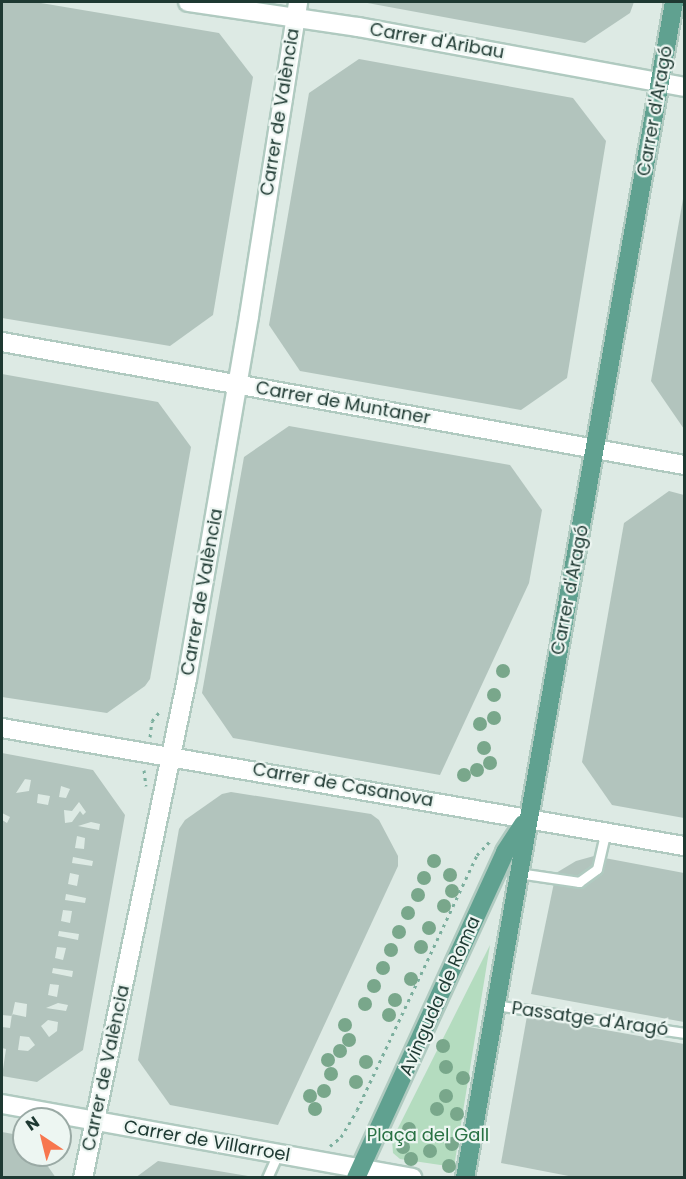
<!DOCTYPE html>
<meta charset="utf-8">
<style>
body{margin:0}
#map{position:relative;width:686px;height:1179px;overflow:hidden;background:#ddeae4;font-family:Poppins,sans-serif}
div>[style]{position:absolute}
[style*='--x']{left:calc(var(--x)*1px);top:calc(var(--y)*1px);width:calc(var(--w)*1px);rotate:calc(var(--a)*1deg)}
.green>*{inset:0;background:#b4dcbf}
.building>*{inset:0;background:#b2c4bd}
.path>*{height:3px;margin-top:-1.5px;transform-origin:0;background:repeating-linear-gradient(90deg,#7caf9e 0 3px,transparent 0 7.5px)}
.roads{filter:drop-shadow(2px 0 #b0cac0) drop-shadow(-2px 0 #b0cac0) drop-shadow(0 2px #b0cac0) drop-shadow(0 -2px #b0cac0)}
.lane>*{height:9px;margin:-4.5px;padding:0 4.5px;transform-origin:4.5px;border-radius:4.5px;background:#fff}
.secondary>*{height:18px;margin:-9px;padding:0 9px;transform-origin:9px;border-radius:9px;background:#fff}
.primary>*{height:18px;margin:-9px;padding:0 9px;transform-origin:9px;border-radius:9px;background:#60a190}
.trees>*{width:14px;height:14px;margin:-7px;border-radius:50%;background:#79a78b}
span{translate:-50% -50%;white-space:nowrap;text-align:center;line-height:1.15;-webkit-text-stroke:4.5px #edf6f2;paint-order:stroke}
.street-label{font-size:18px;color:#1e3932}
.park-label{font-size:18px;color:#287143}
.frame{position:absolute;inset:0;border:3px solid #1e3932;pointer-events:none}
.north{position:absolute;left:12px;top:1107px;width:60px;height:60px;box-sizing:border-box;background:#edf6f2;border:2px solid #9aaaa5;border-radius:50%;rotate:325deg;font-size:16px;font-weight:700;line-height:24px;text-align:center;color:#1e3932}
.north::after{content:'';display:block;margin:auto;width:21px;height:27px;background:#f7764e;clip-path:polygon(50% 0,100% 100%,50% 72%,0 100%)}
</style>
<div id="map">
<div class="green">
<i style="clip-path:polygon(490px 945px,454px 1167px,400px 1159px,393px 1153px,392px 1140px)"></i>
</div>
<div class="building">
<i style="clip-path:polygon(2px 2px,35px 2px,219px 33px,253px 77px,213px 315px,170px 346px,2px 318px)"></i>
<i style="clip-path:polygon(362px 2px,634px 2px,630px 13px,585px 43px)"></i>
<i style="clip-path:polygon(359px 59px,573px 98px,606px 141px,567px 378px,521px 410px,300px 371px,269px 325px,309px 93px)"></i>
<i style="clip-path:polygon(683px 199px,684px 200px,684px 429px,651px 381px)"></i>
<i style="clip-path:polygon(2px 374px,158px 402px,191px 447px,150px 679px,145px 686px,107px 713px,2px 697px)"></i>
<i style="clip-path:polygon(289px 426px,510px 465px,542px 510px,529px 583px,440px 775px,233px 738px,202px 693px,244px 457px)"></i>
<i style="clip-path:polygon(669px 491px,684px 495px,684px 818px,612px 805px,582px 762px,624px 523px)"></i>
<i style="clip-path:polygon(evenodd,2px 753px,93px 770px,125px 815px,83px 1050px,37px 1082px,2px 1076px,6px 1049px,2px 1048px,2px 1027px,10px 1028px,12px 1014px,26px 1017px,27px 1004px,15px 1002px,12px 1016px,2px 1015px,2px 820px,7px 823px,10px 817px,2px 813px,2px 753px,25px 779px,31px 780px,29px 791px,16px 793px,25px 779px,2px 753px,61px 786px,70px 789px,66px 798px,59px 797px,61px 786px,2px 753px,38px 794px,50px 796px,48px 805px,37px 803px,38px 794px,2px 753px,79px 802px,86px 812px,83px 815px,80px 811px,72px 822px,65px 823px,64px 810px,72px 811px,79px 802px,2px 753px,91px 822px,100px 824px,99px 830px,78px 826px,91px 822px,2px 753px,77px 836px,85px 838px,84px 849px,75px 848px,77px 836px,2px 753px,73px 857px,93px 861px,92px 866px,72px 863px,73px 857px,2px 753px,70px 873px,79px 875px,77px 886px,68px 884px,70px 873px,2px 753px,66px 894px,86px 898px,85px 903px,65px 900px,66px 894px,2px 753px,63px 910px,72px 911px,70px 923px,61px 921px,63px 910px,2px 753px,59px 931px,79px 934px,78px 940px,58px 936px,59px 931px,2px 753px,57px 947px,66px 948px,63px 960px,55px 958px,57px 947px,2px 753px,53px 968px,73px 971px,72px 977px,52px 973px,53px 968px,2px 753px,50px 984px,59px 985px,57px 997px,48px 995px,50px 984px,2px 753px,58px 1003px,68px 1005px,66px 1011px,46px 1008px,58px 1003px,2px 753px,48px 1020px,58px 1022px,57px 1031px,49px 1037px,41px 1026px,48px 1020px,2px 753px,20px 1036px,29px 1037px,35px 1045px,28px 1051px,18px 1050px,20px 1036px)"></i>
<i style="clip-path:polygon(231px 792px,371px 814px,379px 820px,398px 856px,398px 866px,278px 1125px,170px 1105px,138px 1060px,179px 829px,185px 820px,222px 794px)"></i>
<i style="clip-path:polygon(594px 856px,684px 873px,684px 1022px,531px 994px,556px 873px,576px 861px)"></i>
<i style="clip-path:polygon(527px 1016px,684px 1044px,684px 1178px,579px 1178px,501px 1163px)"></i>
<i style="clip-path:polygon(2px 1132px,24px 1136px,24px 1155px,40px 1155px,56px 1178px,2px 1178px)"></i>
<i style="clip-path:polygon(158px 1161px,248px 1176px,248px 1178px,135px 1178px)"></i>
</div>
<div class="path">
<i style="--x:150;--y:737;--w:16;--a:-83"></i>
<i style="--x:152;--y:721;--w:13;--a:-51"></i>
<i style="--x:144;--y:770;--w:16;--a:83"></i>
<i style="--x:330;--y:1146;--w:14;--a:-39"></i>
<i style="--x:341;--y:1137;--w:31;--a:-59"></i>
<i style="--x:357;--y:1110;--w:282;--a:-64.8"></i>
<i style="--x:477;--y:855;--w:19;--a:-47"></i>
</div>
<div class="roads">
<div class="lane">
<i style="--x:518;--y:873;--w:62;--a:8.4"></i>
<i style="--x:579;--y:882;--w:22;--a:-36"></i>
<i style="--x:597;--y:869;--w:39;--a:-77"></i>
<i style="--x:495;--y:1005;--w:191;--a:8.4"></i>
<i style="--x:267;--y:1178;--w:27;--a:-66"></i>
</div>
<div class="secondary">
<i style="--x:188;--y:2;--w:172;--a:8.4"></i>
<i style="--x:358;--y:27;--w:331;--a:10.4"></i>
<i style="--x:2;--y:342;--w:693;--a:10.22"></i>
<i style="--x:2;--y:728;--w:692;--a:9.82"></i>
<i style="--x:2;--y:1104;--w:417;--a:10.2"></i>
<i style="--x:83;--y:1178;--w:510;--a:-78.23"></i>
<i style="--x:187;--y:679;--w:368;--a:-80.3"></i>
<i style="--x:249;--y:316;--w:318;--a:-81.1"></i>
</div>
<div class="primary">
<i style="--x:356;--y:1178;--w:358;--a:-65.4"></i>
<i style="--x:505;--y:852;--w:33;--a:-57"></i>
<i style="--x:465;--y:1178;--w:1194;--a:-79.92"></i>
</div>
</div>
<div class="trees">
<i style="left:503px;top:671px"></i>
<i style="left:494px;top:695px"></i>
<i style="left:494px;top:718px"></i>
<i style="left:480px;top:724px"></i>
<i style="left:484px;top:748px"></i>
<i style="left:490px;top:763px"></i>
<i style="left:477px;top:770px"></i>
<i style="left:464px;top:775px"></i>
<i style="left:434px;top:861px"></i>
<i style="left:450px;top:875px"></i>
<i style="left:424px;top:878px"></i>
<i style="left:452px;top:891px"></i>
<i style="left:418px;top:895px"></i>
<i style="left:444px;top:906px"></i>
<i style="left:408px;top:913px"></i>
<i style="left:429px;top:928px"></i>
<i style="left:399px;top:932px"></i>
<i style="left:421px;top:947px"></i>
<i style="left:391px;top:950px"></i>
<i style="left:383px;top:968px"></i>
<i style="left:411px;top:979px"></i>
<i style="left:374px;top:986px"></i>
<i style="left:395px;top:1000px"></i>
<i style="left:365px;top:1004px"></i>
<i style="left:389px;top:1015px"></i>
<i style="left:345px;top:1025px"></i>
<i style="left:349px;top:1040px"></i>
<i style="left:443px;top:1046px"></i>
<i style="left:340px;top:1051px"></i>
<i style="left:328px;top:1060px"></i>
<i style="left:366px;top:1062px"></i>
<i style="left:446px;top:1067px"></i>
<i style="left:331px;top:1074px"></i>
<i style="left:463px;top:1078px"></i>
<i style="left:356px;top:1082px"></i>
<i style="left:324px;top:1091px"></i>
<i style="left:310px;top:1096px"></i>
<i style="left:446px;top:1096px"></i>
<i style="left:315px;top:1109px"></i>
<i style="left:437px;top:1109px"></i>
<i style="left:457px;top:1114px"></i>
<i style="left:409px;top:1129px"></i>
<i style="left:452px;top:1144px"></i>
<i style="left:403px;top:1147px"></i>
<i style="left:430px;top:1151px"></i>
<i style="left:411px;top:1159px"></i>
<i style="left:449px;top:1166px"></i>
</div>
<div class="street-label">
<span style="left:437px;top:41px;rotate:10deg">Carrer d'Aribau</span>
<span style="left:655px;top:111px;rotate:-80deg">Carrer d'Aragó</span>
<span style="left:280px;top:112px;rotate:-81deg">Carrer de València</span>
<span style="left:343px;top:403px;rotate:10deg">Carrer de Muntaner</span>
<span style="left:570px;top:590px;rotate:-79deg">Carrer d'Aragó</span>
<span style="left:202px;top:592px;rotate:-80deg">Carrer de València</span>
<span style="left:343px;top:785px;rotate:10deg">Carrer de Casanova</span>
<span style="left:440px;top:996px;rotate:-66deg">Avinguda de Roma</span>
<span style="left:590px;top:1019px;rotate:8deg">Passatge d'Aragó</span>
<span style="left:106px;top:1068px;rotate:-78deg">Carrer de València</span>
<span style="left:207px;top:1141px;rotate:10deg">Carrer de Villarroel</span>
</div>
<div class="park-label">
<span style="left:428px;top:1135px">Plaça del Gall</span>
</div>
<div class="frame"></div>
<div class="north">N</div>
</div>
